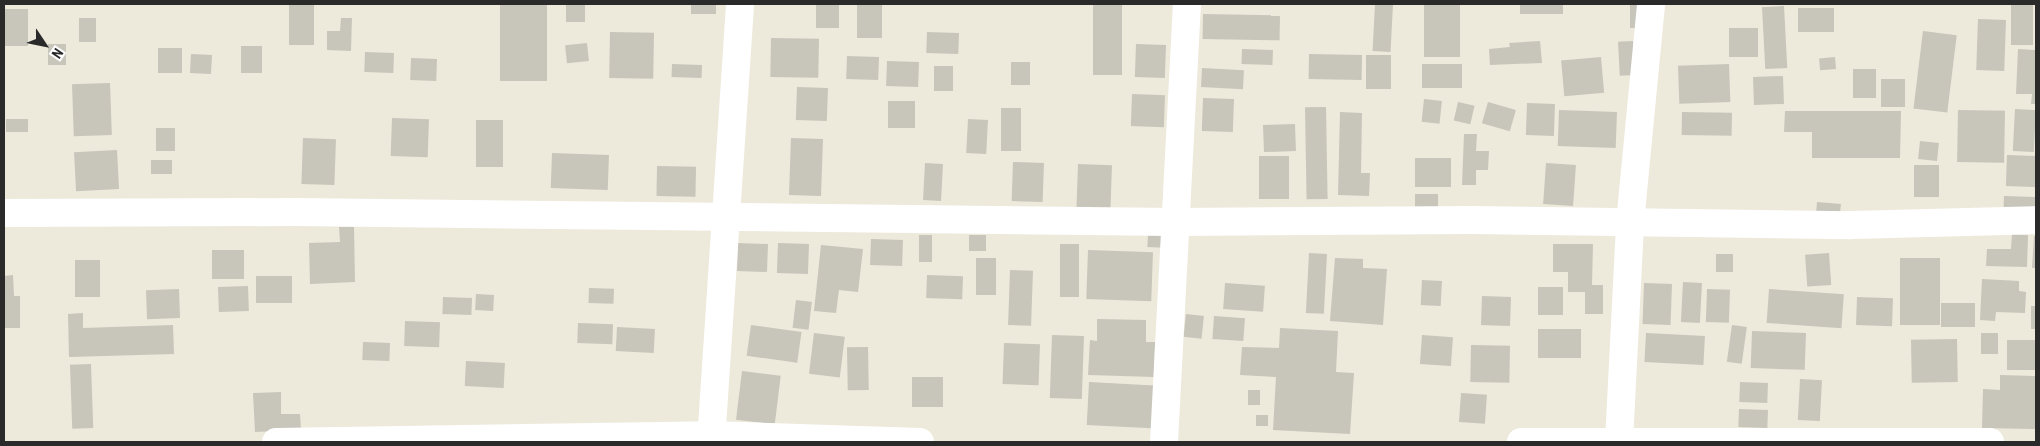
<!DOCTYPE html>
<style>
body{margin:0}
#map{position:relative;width:2040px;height:446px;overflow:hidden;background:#ede9db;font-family:"Roboto Condensed",sans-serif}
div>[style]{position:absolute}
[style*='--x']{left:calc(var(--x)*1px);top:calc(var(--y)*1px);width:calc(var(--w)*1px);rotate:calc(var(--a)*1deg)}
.building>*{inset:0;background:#c8c5bb;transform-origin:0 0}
.street>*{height:28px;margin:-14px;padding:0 14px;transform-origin:14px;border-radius:14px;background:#fff}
span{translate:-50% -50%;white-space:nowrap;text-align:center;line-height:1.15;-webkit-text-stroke:5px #fff;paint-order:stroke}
.frame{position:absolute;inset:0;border:5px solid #2a2a2a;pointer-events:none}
.north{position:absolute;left:20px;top:20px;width:50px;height:50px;-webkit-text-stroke:4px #fff;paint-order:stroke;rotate:124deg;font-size:14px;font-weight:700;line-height:20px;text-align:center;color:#2a2a2a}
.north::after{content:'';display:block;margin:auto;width:18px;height:22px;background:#2a2a2a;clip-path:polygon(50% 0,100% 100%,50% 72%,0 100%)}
</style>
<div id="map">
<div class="building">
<i style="left:289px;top:4px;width:25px;height:41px"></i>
<i style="left:500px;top:4px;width:47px;height:77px"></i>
<i style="left:566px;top:4px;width:19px;height:18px"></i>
<i style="left:691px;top:4px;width:25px;height:10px"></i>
<i style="left:816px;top:4px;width:23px;height:24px"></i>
<i style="left:857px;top:4px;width:25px;height:34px"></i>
<i style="left:1093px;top:4px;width:29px;height:71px"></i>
<i style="left:1375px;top:4px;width:18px;height:47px;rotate:3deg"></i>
<i style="left:1424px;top:4px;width:36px;height:53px"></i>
<i style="left:1520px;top:4px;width:43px;height:10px"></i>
<i style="left:1630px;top:4px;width:8px;height:24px"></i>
<i style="left:2011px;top:4px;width:22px;height:41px"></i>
<i style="left:1784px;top:6px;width:62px;height:22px;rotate:87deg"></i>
<i style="left:1798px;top:8px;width:36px;height:24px"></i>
<i style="left:28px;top:9px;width:37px;height:24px;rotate:90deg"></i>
<i style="left:1203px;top:14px;width:77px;height:25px;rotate:1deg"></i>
<i style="left:79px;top:18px;width:17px;height:24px"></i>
<i style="clip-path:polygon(341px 18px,352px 18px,351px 51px,327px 50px,327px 31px,340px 31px)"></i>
<i style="left:1978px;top:19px;width:28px;height:51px;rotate:2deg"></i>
<i style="left:1729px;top:28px;width:29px;height:29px"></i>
<i style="left:1923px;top:31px;width:34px;height:78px;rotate:7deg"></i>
<i style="left:610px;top:32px;width:44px;height:46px;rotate:1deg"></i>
<i style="left:927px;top:32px;width:32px;height:21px;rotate:2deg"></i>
<i style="left:771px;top:38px;width:48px;height:39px;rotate:1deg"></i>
<i style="clip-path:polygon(1540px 41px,1542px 63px,1490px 65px,1489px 49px,1510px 47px,1509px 43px)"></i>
<i style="left:1633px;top:41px;width:34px;height:15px;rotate:87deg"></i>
<i style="left:587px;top:43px;width:18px;height:22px;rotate:84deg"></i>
<i style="left:48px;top:44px;width:18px;height:21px"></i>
<i style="left:1136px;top:44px;width:30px;height:33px;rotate:2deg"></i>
<i style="left:241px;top:46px;width:21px;height:27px"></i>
<i style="left:182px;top:48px;width:25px;height:24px;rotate:90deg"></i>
<i style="left:1242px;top:49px;width:31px;height:15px;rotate:2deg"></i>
<i style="clip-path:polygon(2018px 49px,2036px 50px,2036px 104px,2031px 104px,2032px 94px,2016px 94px)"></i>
<i style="left:365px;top:52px;width:29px;height:20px;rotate:2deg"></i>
<i style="left:191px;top:54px;width:21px;height:19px;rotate:3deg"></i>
<i style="left:1309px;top:54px;width:53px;height:25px;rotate:1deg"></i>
<i style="left:1366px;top:55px;width:25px;height:34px"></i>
<i style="left:847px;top:56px;width:32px;height:23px;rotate:2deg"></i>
<i style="left:1601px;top:57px;width:36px;height:40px;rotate:85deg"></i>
<i style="left:1835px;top:57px;width:12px;height:16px;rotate:85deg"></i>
<i style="left:411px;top:58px;width:26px;height:22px;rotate:2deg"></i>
<i style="left:887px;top:61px;width:32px;height:25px;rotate:2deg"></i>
<i style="left:1011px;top:62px;width:19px;height:23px"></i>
<i style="left:672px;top:64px;width:30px;height:13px;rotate:2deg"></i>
<i style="left:1422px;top:64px;width:40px;height:24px"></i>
<i style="left:1729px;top:64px;width:38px;height:51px;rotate:88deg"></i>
<i style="left:934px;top:66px;width:19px;height:25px"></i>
<i style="left:1202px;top:68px;width:42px;height:19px;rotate:3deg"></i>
<i style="left:1853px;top:69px;width:23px;height:29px"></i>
<i style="left:1783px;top:76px;width:28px;height:30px;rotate:88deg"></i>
<i style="left:1881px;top:79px;width:24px;height:28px"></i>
<i style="left:110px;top:83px;width:52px;height:38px;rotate:88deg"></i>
<i style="left:797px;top:87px;width:31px;height:33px;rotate:2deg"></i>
<i style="left:1132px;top:94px;width:33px;height:32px;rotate:2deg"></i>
<i style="left:1203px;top:98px;width:31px;height:33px;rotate:2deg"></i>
<i style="left:1424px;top:99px;width:18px;height:23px;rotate:6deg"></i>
<i style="left:888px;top:101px;width:27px;height:27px"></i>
<i style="left:1458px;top:102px;width:17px;height:19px;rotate:13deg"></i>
<i style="left:1488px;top:102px;width:29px;height:22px;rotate:16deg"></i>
<i style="left:1527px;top:103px;width:28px;height:32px;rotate:2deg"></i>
<i style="left:1326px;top:107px;width:92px;height:21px;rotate:89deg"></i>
<i style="left:1001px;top:108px;width:20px;height:43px"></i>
<i style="left:2015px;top:109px;width:21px;height:42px;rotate:3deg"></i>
<i style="left:1559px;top:110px;width:58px;height:36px;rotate:2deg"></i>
<i style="left:1958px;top:110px;width:47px;height:52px;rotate:1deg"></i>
<i style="clip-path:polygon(1785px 111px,1901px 111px,1900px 158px,1812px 158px,1812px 132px,1784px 132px)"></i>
<i style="clip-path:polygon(1340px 112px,1362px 113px,1361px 173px,1370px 173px,1369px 196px,1338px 195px)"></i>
<i style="left:1682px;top:112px;width:50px;height:23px;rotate:1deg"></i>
<i style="left:392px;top:118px;width:37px;height:38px;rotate:2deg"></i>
<i style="left:6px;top:119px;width:22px;height:13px"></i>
<i style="left:968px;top:119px;width:20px;height:34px;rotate:3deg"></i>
<i style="left:476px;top:120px;width:27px;height:47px"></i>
<i style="left:1295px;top:124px;width:27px;height:32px;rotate:88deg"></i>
<i style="left:156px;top:128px;width:19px;height:23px"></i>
<i style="clip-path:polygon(1464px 134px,1477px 134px,1476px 151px,1489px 151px,1488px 170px,1476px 170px,1476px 185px,1462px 185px)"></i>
<i style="left:303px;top:138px;width:33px;height:46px;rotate:2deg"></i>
<i style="left:791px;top:138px;width:32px;height:57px;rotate:2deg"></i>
<i style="left:1920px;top:141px;width:19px;height:18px;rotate:6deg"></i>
<i style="left:117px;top:150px;width:39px;height:43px;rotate:87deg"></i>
<i style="left:552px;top:153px;width:57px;height:35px;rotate:2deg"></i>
<i style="left:2007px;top:155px;width:29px;height:31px;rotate:2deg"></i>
<i style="left:1259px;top:156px;width:30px;height:43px"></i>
<i style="left:1415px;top:158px;width:36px;height:29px"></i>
<i style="left:172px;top:160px;width:14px;height:21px;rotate:90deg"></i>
<i style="left:1013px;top:162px;width:31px;height:39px;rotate:2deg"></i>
<i style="left:925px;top:163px;width:18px;height:37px;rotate:3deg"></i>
<i style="left:1546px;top:163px;width:30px;height:41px;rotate:4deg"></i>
<i style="left:1078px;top:164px;width:34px;height:49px;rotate:2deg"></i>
<i style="left:1914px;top:165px;width:25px;height:32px"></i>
<i style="left:657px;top:166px;width:39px;height:30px;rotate:1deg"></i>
<i style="left:1415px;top:194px;width:23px;height:13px"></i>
<i style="left:2004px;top:196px;width:32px;height:19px;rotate:2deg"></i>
<i style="left:1817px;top:202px;width:24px;height:18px;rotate:5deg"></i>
<i style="clip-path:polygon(339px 227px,354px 227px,355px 282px,310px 284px,309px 243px,340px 242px)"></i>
<i style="clip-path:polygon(2012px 234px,2028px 235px,2027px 267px,1986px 266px,1987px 249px,2011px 249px)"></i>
<i style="left:919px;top:235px;width:13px;height:27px"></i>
<i style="left:969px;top:235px;width:17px;height:16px"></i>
<i style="left:1148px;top:235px;width:17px;height:12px;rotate:3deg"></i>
<i style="clip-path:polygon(2034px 236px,2036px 236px,2036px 268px,2032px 268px)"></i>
<i style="left:871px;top:239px;width:32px;height:26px;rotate:2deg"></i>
<i style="left:738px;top:243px;width:30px;height:28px;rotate:2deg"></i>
<i style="left:778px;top:243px;width:31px;height:30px;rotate:2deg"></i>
<i style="left:1060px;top:244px;width:19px;height:53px"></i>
<i style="clip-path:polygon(1553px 244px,1593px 244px,1592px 285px,1603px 285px,1603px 314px,1585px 314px,1585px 292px,1568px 292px,1568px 272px,1553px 272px)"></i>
<i style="clip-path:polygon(821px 245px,863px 249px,858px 292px,839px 290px,836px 313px,814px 311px)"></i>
<i style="left:244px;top:250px;width:29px;height:32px;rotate:90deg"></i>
<i style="left:1088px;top:250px;width:65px;height:49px;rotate:2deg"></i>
<i style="left:1309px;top:253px;width:18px;height:60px;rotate:3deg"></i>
<i style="left:1829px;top:253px;width:32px;height:24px;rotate:86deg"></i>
<i style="left:1716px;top:254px;width:17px;height:18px"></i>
<i style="left:976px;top:258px;width:20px;height:37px"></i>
<i style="clip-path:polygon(1335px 258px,1363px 259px,1363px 268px,1387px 269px,1383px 325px,1330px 321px)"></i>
<i style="left:1900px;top:258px;width:40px;height:67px"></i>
<i style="left:75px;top:260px;width:25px;height:37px"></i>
<i style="left:1010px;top:270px;width:23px;height:55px;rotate:2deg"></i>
<i style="clip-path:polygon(13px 275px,14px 296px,20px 296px,20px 328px,4px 328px,4px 276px)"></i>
<i style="left:927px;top:275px;width:36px;height:23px;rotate:2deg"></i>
<i style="left:292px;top:276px;width:27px;height:36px;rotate:90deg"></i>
<i style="clip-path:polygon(1982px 279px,2019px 281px,2019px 291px,2026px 292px,2025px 313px,1996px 312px,1995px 321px,1980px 320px)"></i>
<i style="left:1422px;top:280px;width:20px;height:25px;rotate:3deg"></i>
<i style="left:1683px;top:282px;width:19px;height:40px;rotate:3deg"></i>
<i style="left:1225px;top:283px;width:40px;height:26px;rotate:4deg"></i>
<i style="left:1644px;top:283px;width:28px;height:41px;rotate:2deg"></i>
<i style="left:248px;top:286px;width:25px;height:30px;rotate:88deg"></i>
<i style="left:1563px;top:287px;width:28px;height:25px;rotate:90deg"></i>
<i style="left:589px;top:288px;width:25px;height:15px;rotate:2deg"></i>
<i style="left:179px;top:289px;width:29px;height:33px;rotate:88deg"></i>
<i style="left:1707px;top:289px;width:23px;height:33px;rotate:2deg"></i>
<i style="left:1769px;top:289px;width:75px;height:34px;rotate:4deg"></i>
<i style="left:476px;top:294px;width:18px;height:16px;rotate:3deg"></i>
<i style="left:1482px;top:296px;width:29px;height:29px;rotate:2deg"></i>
<i style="left:443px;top:297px;width:29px;height:17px;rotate:2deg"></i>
<i style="left:1857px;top:297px;width:36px;height:28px;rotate:2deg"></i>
<i style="left:796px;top:300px;width:16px;height:28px;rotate:7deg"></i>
<i style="left:1941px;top:303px;width:34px;height:24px"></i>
<i style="left:2031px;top:306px;width:5px;height:23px"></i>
<i style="clip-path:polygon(83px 313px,83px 328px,173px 325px,174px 354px,69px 357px,68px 314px)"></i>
<i style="left:1186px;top:314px;width:18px;height:23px;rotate:6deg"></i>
<i style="left:1214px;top:316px;width:31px;height:23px;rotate:4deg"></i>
<i style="clip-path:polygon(1097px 319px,1146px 320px,1146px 342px,1155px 342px,1154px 377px,1088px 375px,1090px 340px,1097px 341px)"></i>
<i style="left:405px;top:321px;width:35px;height:25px;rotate:2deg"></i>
<i style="left:578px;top:323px;width:35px;height:20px;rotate:2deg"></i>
<i style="left:751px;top:325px;width:51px;height:31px;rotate:8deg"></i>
<i style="left:1732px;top:325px;width:15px;height:37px;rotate:8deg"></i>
<i style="left:617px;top:327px;width:38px;height:24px;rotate:3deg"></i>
<i style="clip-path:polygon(1280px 328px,1338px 331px,1336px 372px,1354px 373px,1350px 434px,1273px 430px,1276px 377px,1240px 375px,1242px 347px,1279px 348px)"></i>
<i style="left:1538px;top:329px;width:43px;height:29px"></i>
<i style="left:1752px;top:331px;width:54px;height:37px;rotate:2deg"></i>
<i style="left:814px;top:333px;width:31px;height:41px;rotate:7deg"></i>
<i style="left:1646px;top:333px;width:59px;height:29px;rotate:3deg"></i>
<i style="left:1981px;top:333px;width:17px;height:21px"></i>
<i style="left:1052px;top:335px;width:32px;height:63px;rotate:2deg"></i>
<i style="left:1422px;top:335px;width:31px;height:29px;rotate:4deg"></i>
<i style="left:1957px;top:339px;width:43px;height:46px;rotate:89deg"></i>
<i style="left:2007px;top:340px;width:29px;height:30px"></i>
<i style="left:363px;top:342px;width:27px;height:18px;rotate:2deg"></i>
<i style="left:1004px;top:343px;width:36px;height:41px;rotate:2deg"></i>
<i style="left:1471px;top:345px;width:39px;height:37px;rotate:1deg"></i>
<i style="left:868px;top:347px;width:43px;height:21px;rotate:89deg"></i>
<i style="left:466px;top:361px;width:39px;height:25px;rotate:3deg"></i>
<i style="left:91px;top:364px;width:64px;height:21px;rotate:88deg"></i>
<i style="left:742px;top:371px;width:39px;height:49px;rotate:7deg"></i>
<i style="clip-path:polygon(2000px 375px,2036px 376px,2036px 429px,1982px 428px,1983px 389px,2000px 390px)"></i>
<i style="left:912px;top:377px;width:31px;height:30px"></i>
<i style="left:1800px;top:379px;width:22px;height:41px;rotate:3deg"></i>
<i style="left:1089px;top:382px;width:65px;height:43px;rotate:3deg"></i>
<i style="left:1740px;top:382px;width:28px;height:20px;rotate:2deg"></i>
<i style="left:1248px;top:390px;width:12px;height:15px"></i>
<i style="clip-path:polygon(281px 392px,281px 414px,300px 414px,301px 430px,255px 432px,253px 393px)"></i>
<i style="left:1461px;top:393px;width:26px;height:29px;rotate:4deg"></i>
<i style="left:1739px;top:409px;width:29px;height:18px;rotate:2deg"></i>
<i style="left:1256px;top:415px;width:12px;height:11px"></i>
</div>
<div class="street">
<i style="--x:4;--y:213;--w:291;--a:-0.2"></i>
<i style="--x:295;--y:212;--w:881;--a:0.65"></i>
<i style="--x:1176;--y:222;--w:296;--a:-0.4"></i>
<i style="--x:1472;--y:220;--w:379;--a:0.8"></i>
<i style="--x:1851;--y:225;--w:185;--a:-1.5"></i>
<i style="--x:276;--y:442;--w:435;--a:-0.9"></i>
<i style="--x:711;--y:435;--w:209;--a:1.9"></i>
<i style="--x:711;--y:442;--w:439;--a:-86.2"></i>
<i style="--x:1164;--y:442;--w:439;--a:-87"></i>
<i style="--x:1521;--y:442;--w:469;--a:0"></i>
<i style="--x:1619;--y:442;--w:219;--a:-87.1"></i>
<i style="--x:1630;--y:223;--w:220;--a:-84.5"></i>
</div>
<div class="frame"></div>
<div class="north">N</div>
</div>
